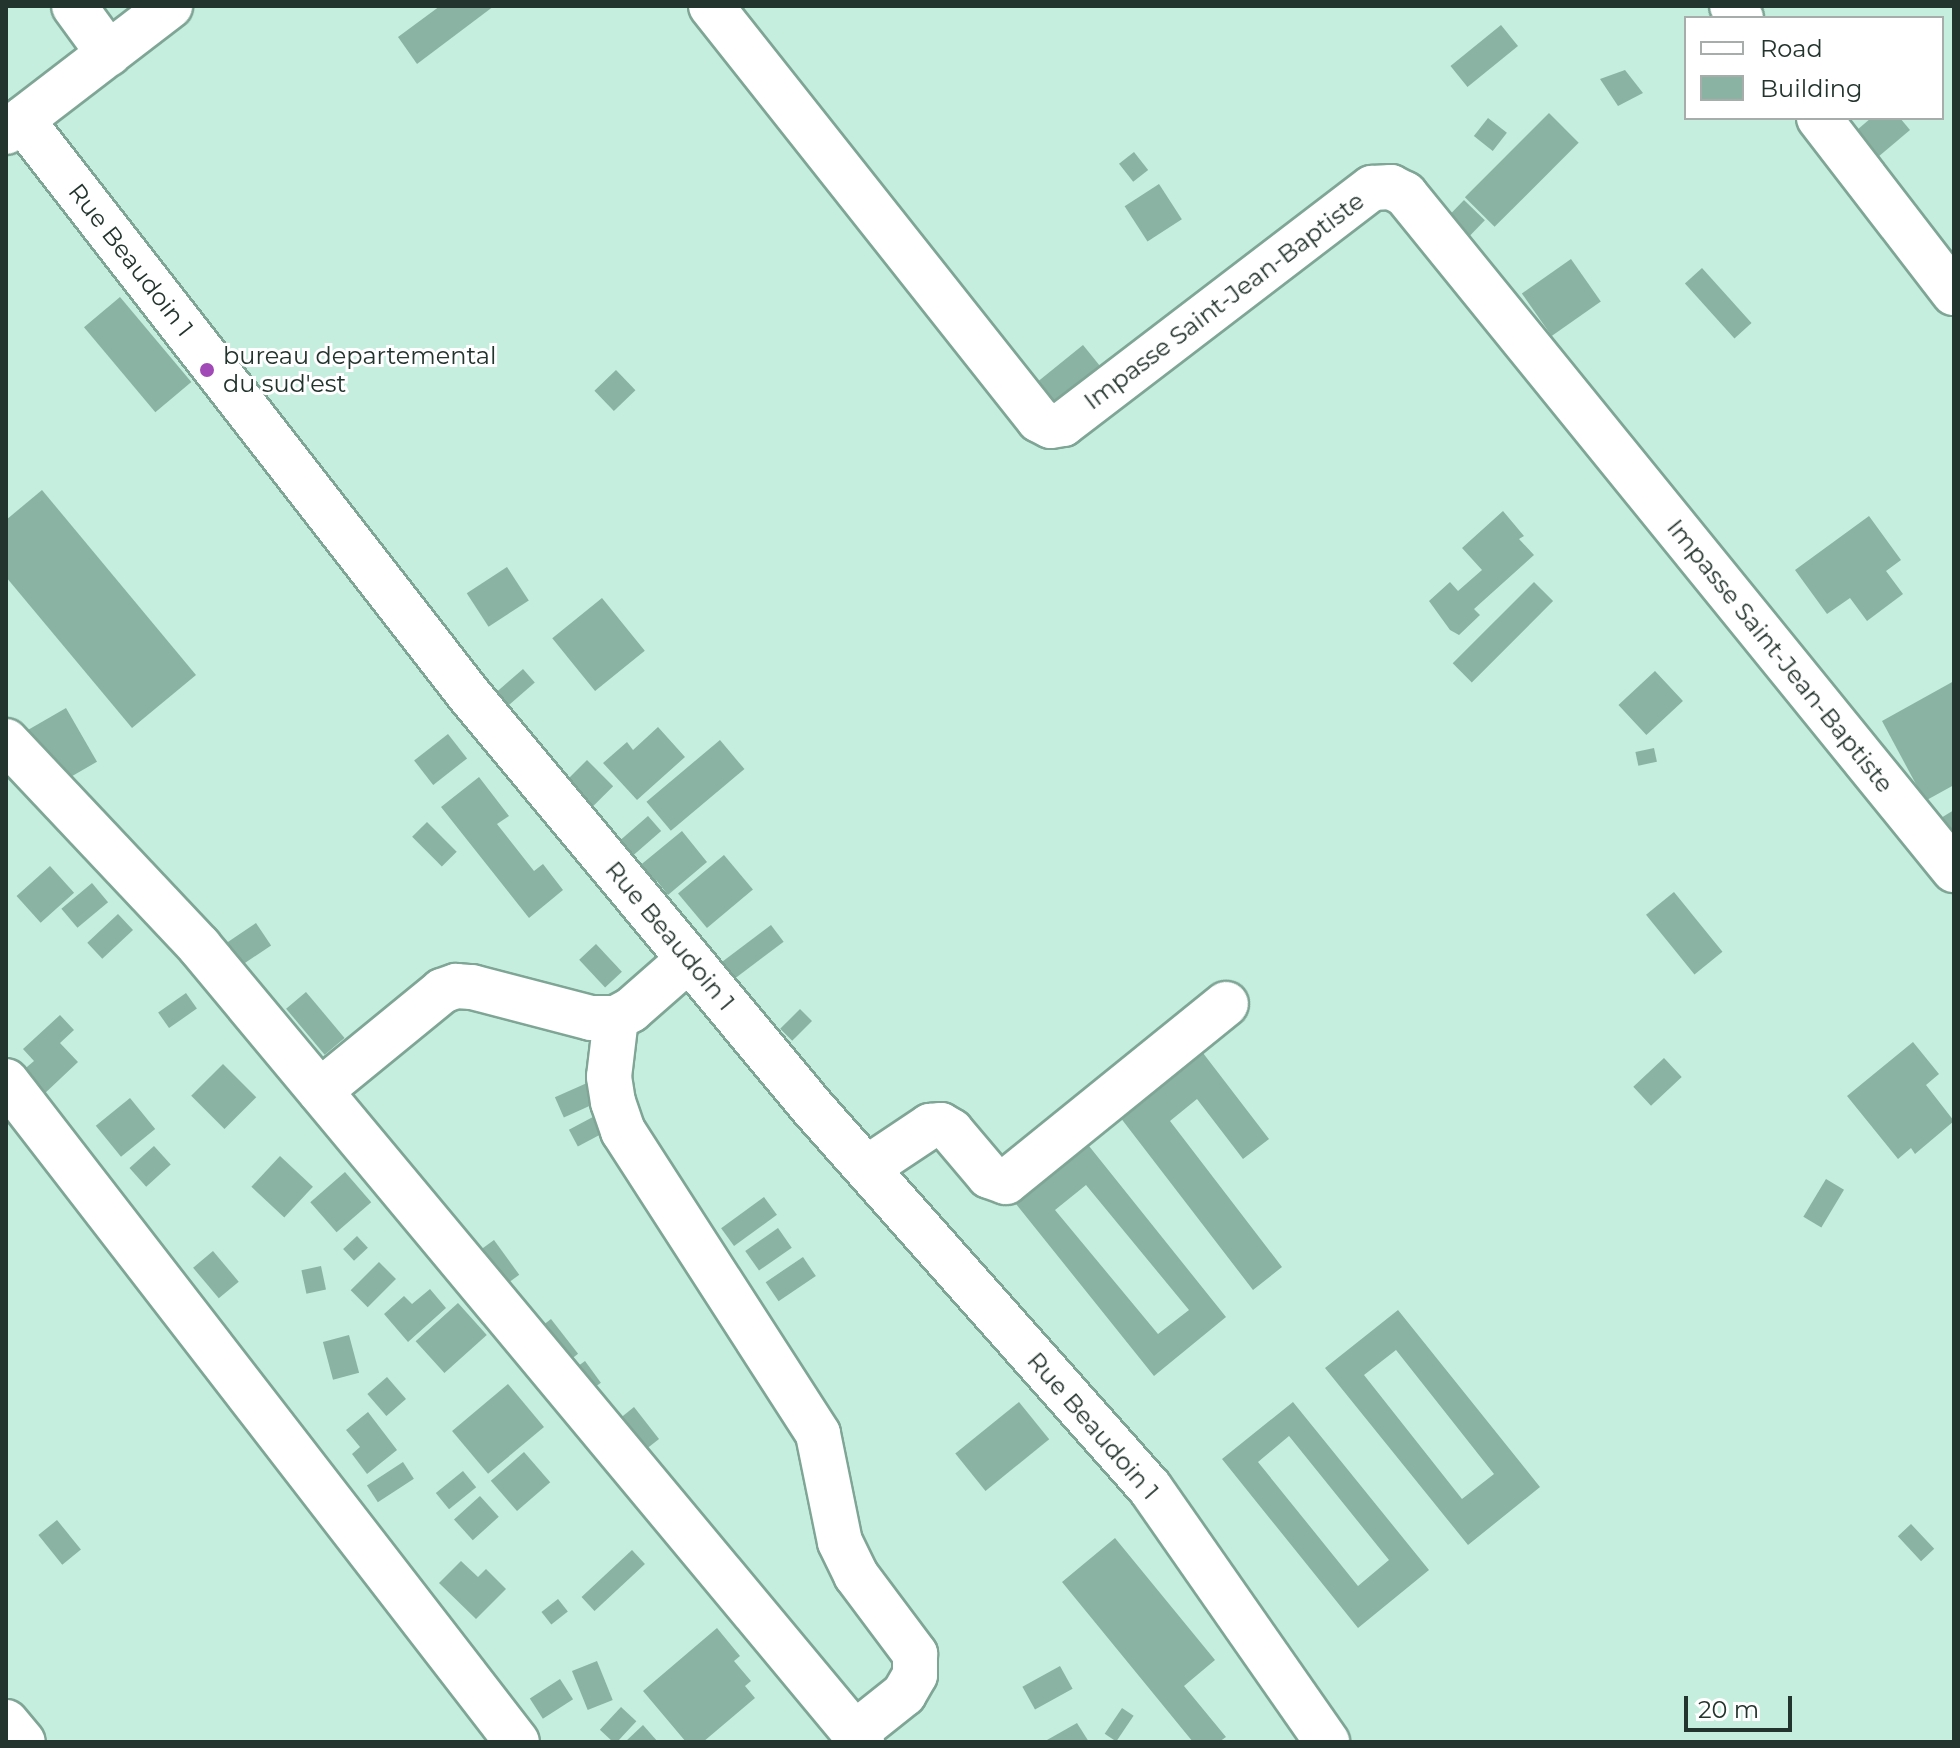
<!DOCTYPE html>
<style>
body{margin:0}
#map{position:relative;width:1960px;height:1748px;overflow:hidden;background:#c5eede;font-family:Montserrat,sans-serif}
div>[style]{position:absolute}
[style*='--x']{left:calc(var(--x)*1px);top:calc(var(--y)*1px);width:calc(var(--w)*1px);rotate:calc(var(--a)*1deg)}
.building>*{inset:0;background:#8bb3a3;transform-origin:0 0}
.roads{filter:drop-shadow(2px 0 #7fa596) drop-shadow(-2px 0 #7fa596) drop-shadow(0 2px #7fa596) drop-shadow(0 -2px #7fa596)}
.minor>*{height:44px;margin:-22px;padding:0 22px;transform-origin:22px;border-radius:22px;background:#fff}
.major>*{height:44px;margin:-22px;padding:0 22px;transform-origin:22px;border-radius:22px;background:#fff}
.dots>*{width:22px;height:22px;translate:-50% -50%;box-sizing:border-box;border:4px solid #fff;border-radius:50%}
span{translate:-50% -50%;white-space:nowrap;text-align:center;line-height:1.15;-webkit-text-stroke:6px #fff;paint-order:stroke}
.street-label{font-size:24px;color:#23332d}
.poi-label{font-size:24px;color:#23332d}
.left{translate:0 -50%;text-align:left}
.frame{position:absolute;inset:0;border:8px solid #23332d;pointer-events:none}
.legend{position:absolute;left:1684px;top:16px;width:260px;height:104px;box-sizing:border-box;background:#fff;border:2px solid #a7adab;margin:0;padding:10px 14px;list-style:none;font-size:24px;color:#23332d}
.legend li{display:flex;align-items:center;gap:16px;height:40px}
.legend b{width:40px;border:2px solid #a7adab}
.scale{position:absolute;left:1684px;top:1696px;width:108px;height:36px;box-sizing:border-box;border:4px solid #23332d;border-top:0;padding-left:10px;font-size:24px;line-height:28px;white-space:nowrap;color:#23332d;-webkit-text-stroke:6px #fff;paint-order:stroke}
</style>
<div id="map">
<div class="building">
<i style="clip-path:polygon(440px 6px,494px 6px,417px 64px,398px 37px)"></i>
<i style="left:1501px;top:25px;width:27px;height:65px;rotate:51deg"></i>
<i style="clip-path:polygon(1625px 70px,1643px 93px,1618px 106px,1600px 79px)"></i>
<i style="left:1549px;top:113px;width:42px;height:119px;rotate:45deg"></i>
<i style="left:1488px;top:118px;width:24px;height:23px;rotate:38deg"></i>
<i style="clip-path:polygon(1871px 118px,1900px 118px,1910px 130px,1865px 168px,1843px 142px)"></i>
<i style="left:1134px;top:152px;width:23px;height:19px;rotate:52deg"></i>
<i style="left:1159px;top:184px;width:42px;height:41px;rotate:57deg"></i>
<i style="left:1464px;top:200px;width:29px;height:23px;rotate:44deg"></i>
<i style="left:1571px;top:259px;width:52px;height:60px;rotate:55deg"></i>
<i style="left:1702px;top:268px;width:74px;height:23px;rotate:48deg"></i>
<i style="left:120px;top:297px;width:111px;height:47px;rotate:50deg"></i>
<i style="left:1083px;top:345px;width:38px;height:62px;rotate:51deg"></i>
<i style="left:616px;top:370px;width:28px;height:30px;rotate:46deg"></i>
<i style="clip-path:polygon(42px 490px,196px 675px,132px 728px,6px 577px,6px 520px)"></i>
<i style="clip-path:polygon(1503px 511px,1524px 536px,1519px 539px,1534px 555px,1474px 609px,1480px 615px,1459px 635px,1450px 630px,1429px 601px,1450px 582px,1458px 591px,1482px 570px,1462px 548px)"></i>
<i style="clip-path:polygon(1869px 516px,1901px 560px,1886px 571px,1903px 594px,1867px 621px,1850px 598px,1827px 614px,1795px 570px)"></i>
<i style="left:507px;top:567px;width:40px;height:48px;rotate:57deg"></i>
<i style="left:1534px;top:582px;width:27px;height:115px;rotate:45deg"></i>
<i style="left:602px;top:598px;width:68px;height:64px;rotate:51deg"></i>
<i style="left:523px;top:669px;width:18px;height:35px;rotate:49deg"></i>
<i style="left:1655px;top:671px;width:41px;height:50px;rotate:47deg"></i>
<i style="clip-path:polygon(1954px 681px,1954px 785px,1925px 801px,1882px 721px)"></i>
<i style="left:66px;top:708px;width:62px;height:49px;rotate:60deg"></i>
<i style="clip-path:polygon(658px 727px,685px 757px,637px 800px,603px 763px,627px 742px,633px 750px)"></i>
<i style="left:448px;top:734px;width:31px;height:43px;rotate:52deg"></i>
<i style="left:720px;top:740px;width:38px;height:96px;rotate:50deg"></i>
<i style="left:1654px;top:748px;width:14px;height:19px;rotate:78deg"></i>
<i style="left:587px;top:760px;width:37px;height:42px;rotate:45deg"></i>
<i style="clip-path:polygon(479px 777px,509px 816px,497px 824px,534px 871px,543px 864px,563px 890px,529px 918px,441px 807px)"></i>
<i style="clip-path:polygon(1954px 810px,1954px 849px,1936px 821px)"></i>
<i style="left:648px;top:816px;width:20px;height:41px;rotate:49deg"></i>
<i style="left:427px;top:822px;width:42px;height:21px;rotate:45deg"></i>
<i style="clip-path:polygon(682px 831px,707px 862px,668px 895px,656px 880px,645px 889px,632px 872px)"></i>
<i style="left:724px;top:855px;width:45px;height:60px;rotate:50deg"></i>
<i style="left:50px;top:866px;width:36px;height:45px;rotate:48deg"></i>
<i style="left:92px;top:883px;width:25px;height:40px;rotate:50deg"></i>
<i style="left:1674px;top:892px;width:77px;height:36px;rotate:51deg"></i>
<i style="left:118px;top:914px;width:22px;height:42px;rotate:47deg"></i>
<i style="left:256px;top:923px;width:27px;height:54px;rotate:56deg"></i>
<i style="left:771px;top:925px;width:21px;height:76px;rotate:53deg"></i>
<i style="left:596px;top:944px;width:38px;height:23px;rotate:47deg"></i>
<i style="left:306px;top:992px;width:60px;height:26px;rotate:50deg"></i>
<i style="left:186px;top:993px;width:19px;height:34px;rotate:55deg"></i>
<i style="left:800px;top:1009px;width:17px;height:28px;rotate:45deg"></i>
<i style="clip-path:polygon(60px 1015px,74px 1030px,60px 1043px,78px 1062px,43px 1095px,21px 1072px,34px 1061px,23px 1049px)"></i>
<i style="clip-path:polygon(1913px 1042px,1939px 1074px,1926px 1085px,1954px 1121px,1915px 1154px,1911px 1148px,1898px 1159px,1847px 1096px)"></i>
<i style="clip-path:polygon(1203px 1053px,1269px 1139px,1243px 1159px,1197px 1099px,1170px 1121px,1282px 1267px,1253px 1290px,1120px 1117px)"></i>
<i style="left:1664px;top:1058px;width:26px;height:42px;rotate:47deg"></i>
<i style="left:223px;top:1064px;width:47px;height:45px;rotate:45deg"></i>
<i style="left:596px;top:1079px;width:22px;height:45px;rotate:66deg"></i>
<i style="left:130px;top:1098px;width:40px;height:44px;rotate:51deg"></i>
<i style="left:606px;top:1110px;width:19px;height:42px;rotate:62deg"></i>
<i style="clip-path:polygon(evenodd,1085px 1141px,1226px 1317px,1154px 1376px,1012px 1199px,1085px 1141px,1086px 1185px,1189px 1310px,1158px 1334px,1055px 1210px,1086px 1185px)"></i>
<i style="left:154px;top:1146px;width:25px;height:33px;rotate:48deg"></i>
<i style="left:280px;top:1156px;width:45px;height:42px;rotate:43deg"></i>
<i style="left:345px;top:1172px;width:40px;height:46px;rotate:49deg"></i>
<i style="left:1826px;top:1179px;width:21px;height:44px;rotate:31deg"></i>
<i style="left:764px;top:1197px;width:22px;height:53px;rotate:54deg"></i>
<i style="left:778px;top:1228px;width:24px;height:40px;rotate:55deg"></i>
<i style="left:357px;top:1236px;width:16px;height:19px;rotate:47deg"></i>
<i style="left:494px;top:1240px;width:43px;height:42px;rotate:54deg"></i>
<i style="left:213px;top:1251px;width:40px;height:26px;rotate:50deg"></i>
<i style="left:803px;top:1257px;width:23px;height:45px;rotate:56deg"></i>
<i style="left:379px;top:1262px;width:24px;height:40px;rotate:45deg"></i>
<i style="left:321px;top:1266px;width:24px;height:20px;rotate:78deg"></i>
<i style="clip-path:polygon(430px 1289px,446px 1308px,408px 1342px,384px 1314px,404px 1296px,412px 1304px)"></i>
<i style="left:458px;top:1303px;width:43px;height:57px;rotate:48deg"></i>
<i style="clip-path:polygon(evenodd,1398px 1310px,1540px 1487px,1468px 1545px,1325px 1368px,1398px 1310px,1396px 1350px,1494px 1474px,1462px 1499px,1364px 1375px,1396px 1350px)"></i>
<i style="left:551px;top:1319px;width:44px;height:22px;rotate:52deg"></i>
<i style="left:349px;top:1335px;width:39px;height:27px;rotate:75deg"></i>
<i style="left:585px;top:1361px;width:27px;height:32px;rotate:54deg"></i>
<i style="left:387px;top:1377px;width:29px;height:26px;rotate:49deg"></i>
<i style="left:508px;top:1384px;width:56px;height:73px;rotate:50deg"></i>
<i style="left:1019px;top:1402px;width:48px;height:82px;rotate:51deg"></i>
<i style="clip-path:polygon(evenodd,1293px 1402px,1429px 1570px,1358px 1628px,1222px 1459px,1293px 1402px,1289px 1436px,1389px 1560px,1358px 1586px,1258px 1462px,1289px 1436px)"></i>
<i style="clip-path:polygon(634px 1407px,659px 1439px,612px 1476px,618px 1420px)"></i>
<i style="clip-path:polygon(368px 1412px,397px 1450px,367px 1474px,352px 1454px,360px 1447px,346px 1430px)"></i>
<i style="left:524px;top:1452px;width:40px;height:44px;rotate:49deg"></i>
<i style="left:403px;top:1462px;width:20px;height:43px;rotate:57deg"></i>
<i style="left:463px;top:1471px;width:21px;height:35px;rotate:51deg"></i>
<i style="left:480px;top:1496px;width:28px;height:35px;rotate:48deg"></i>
<i style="left:57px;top:1520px;width:38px;height:24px;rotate:51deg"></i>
<i style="left:1911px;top:1524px;width:34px;height:18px;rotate:47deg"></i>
<i style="clip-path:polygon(1115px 1538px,1215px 1660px,1184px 1686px,1226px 1737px,1219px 1742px,1193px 1742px,1062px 1582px)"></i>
<i style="left:632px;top:1550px;width:19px;height:69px;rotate:47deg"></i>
<i style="clip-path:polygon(461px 1561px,478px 1577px,486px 1569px,506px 1589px,476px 1619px,439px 1583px)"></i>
<i style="left:558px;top:1599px;width:16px;height:21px;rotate:52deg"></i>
<i style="clip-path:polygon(717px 1628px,740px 1656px,734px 1661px,751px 1681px,745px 1686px,755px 1698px,703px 1742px,686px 1742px,643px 1691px)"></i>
<i style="left:597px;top:1661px;width:42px;height:27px;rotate:68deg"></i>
<i style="left:1060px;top:1666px;width:26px;height:43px;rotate:61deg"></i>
<i style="left:560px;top:1679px;width:24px;height:36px;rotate:57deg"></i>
<i style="left:621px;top:1707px;width:21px;height:31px;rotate:43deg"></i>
<i style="left:1122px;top:1708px;width:14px;height:31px;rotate:34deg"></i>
<i style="clip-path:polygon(1077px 1723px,1089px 1742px,1048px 1742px,1047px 1740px)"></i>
<i style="clip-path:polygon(643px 1725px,658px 1742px,625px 1742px)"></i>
</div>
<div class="roads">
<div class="minor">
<i style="--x:74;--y:6;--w:59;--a:53.9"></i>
<i style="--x:711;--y:6;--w:528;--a:51.61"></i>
<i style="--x:1039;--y:420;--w:13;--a:27"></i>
<i style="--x:1051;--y:426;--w:12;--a:-9"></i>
<i style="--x:1063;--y:424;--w:389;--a:-37.4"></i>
<i style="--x:1372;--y:188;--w:19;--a:-3"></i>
<i style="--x:1391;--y:187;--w:16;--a:27"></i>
<i style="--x:1405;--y:194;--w:871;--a:50.92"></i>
<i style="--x:1732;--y:6;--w:15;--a:53"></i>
<i style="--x:1819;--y:118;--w:221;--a:52.4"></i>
<i style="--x:22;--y:120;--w:730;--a:52.13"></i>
<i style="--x:470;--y:696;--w:535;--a:50.24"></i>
<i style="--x:812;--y:1107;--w:509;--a:48.42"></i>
<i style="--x:1150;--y:1488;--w:310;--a:55.1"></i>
<i style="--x:6;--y:741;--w:282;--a:46.7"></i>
<i style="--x:199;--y:946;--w:1036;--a:50.21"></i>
<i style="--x:616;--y:1018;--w:59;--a:96.8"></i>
<i style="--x:609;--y:1077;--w:25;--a:81"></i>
<i style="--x:613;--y:1102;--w:31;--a:71"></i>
<i style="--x:623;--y:1131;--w:360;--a:57.2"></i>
<i style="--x:818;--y:1434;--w:110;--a:78.5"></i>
<i style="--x:840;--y:1542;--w:37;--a:64"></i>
<i style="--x:856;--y:1575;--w:99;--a:53.2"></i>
<i style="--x:915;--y:1654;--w:21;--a:90"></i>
<i style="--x:915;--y:1675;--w:22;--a:120"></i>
<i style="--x:904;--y:1694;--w:63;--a:141.5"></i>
<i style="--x:6;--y:1081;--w:835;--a:52.29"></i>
<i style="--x:320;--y:1091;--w:158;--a:-39.3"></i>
<i style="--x:442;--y:991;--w:15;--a:-20"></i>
<i style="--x:456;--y:986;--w:16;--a:4"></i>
<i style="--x:472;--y:987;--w:123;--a:14.6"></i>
<i style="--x:591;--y:1018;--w:25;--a:0"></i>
<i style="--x:616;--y:1018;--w:17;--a:-28"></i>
<i style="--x:631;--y:1010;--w:77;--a:-41.3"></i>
<i style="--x:867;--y:1168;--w:76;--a:-33.7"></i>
<i style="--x:930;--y:1126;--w:11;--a:-5"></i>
<i style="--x:941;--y:1125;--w:12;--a:31"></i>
<i style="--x:951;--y:1131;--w:59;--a:49.8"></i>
<i style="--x:989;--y:1176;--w:18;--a:19"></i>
<i style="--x:1006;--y:1182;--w:283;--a:-39"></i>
<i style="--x:6;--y:1722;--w:26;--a:50"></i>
</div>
<div class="major">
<i style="--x:6;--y:132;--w:207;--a:-37.5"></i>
</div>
</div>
<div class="dots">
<i style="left:207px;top:370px;background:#a14ab7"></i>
</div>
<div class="street-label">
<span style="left:131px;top:260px;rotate:52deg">Rue Beaudoin 1</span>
<span style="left:1224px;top:301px;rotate:-37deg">Impasse Saint-Jean-Baptiste</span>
<span style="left:1780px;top:656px;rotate:51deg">Impasse Saint-Jean-Baptiste</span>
<span style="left:670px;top:936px;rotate:50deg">Rue Beaudoin 1</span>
<span style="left:1093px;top:1426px;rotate:49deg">Rue Beaudoin 1</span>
</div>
<div class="poi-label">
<span class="left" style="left:223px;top:370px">bureau departemental<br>du sud'est</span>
</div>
<div class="frame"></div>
<ul class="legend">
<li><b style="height:10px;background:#fff"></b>Road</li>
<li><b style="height:22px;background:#8bb3a3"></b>Building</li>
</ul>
<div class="scale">20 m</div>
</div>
